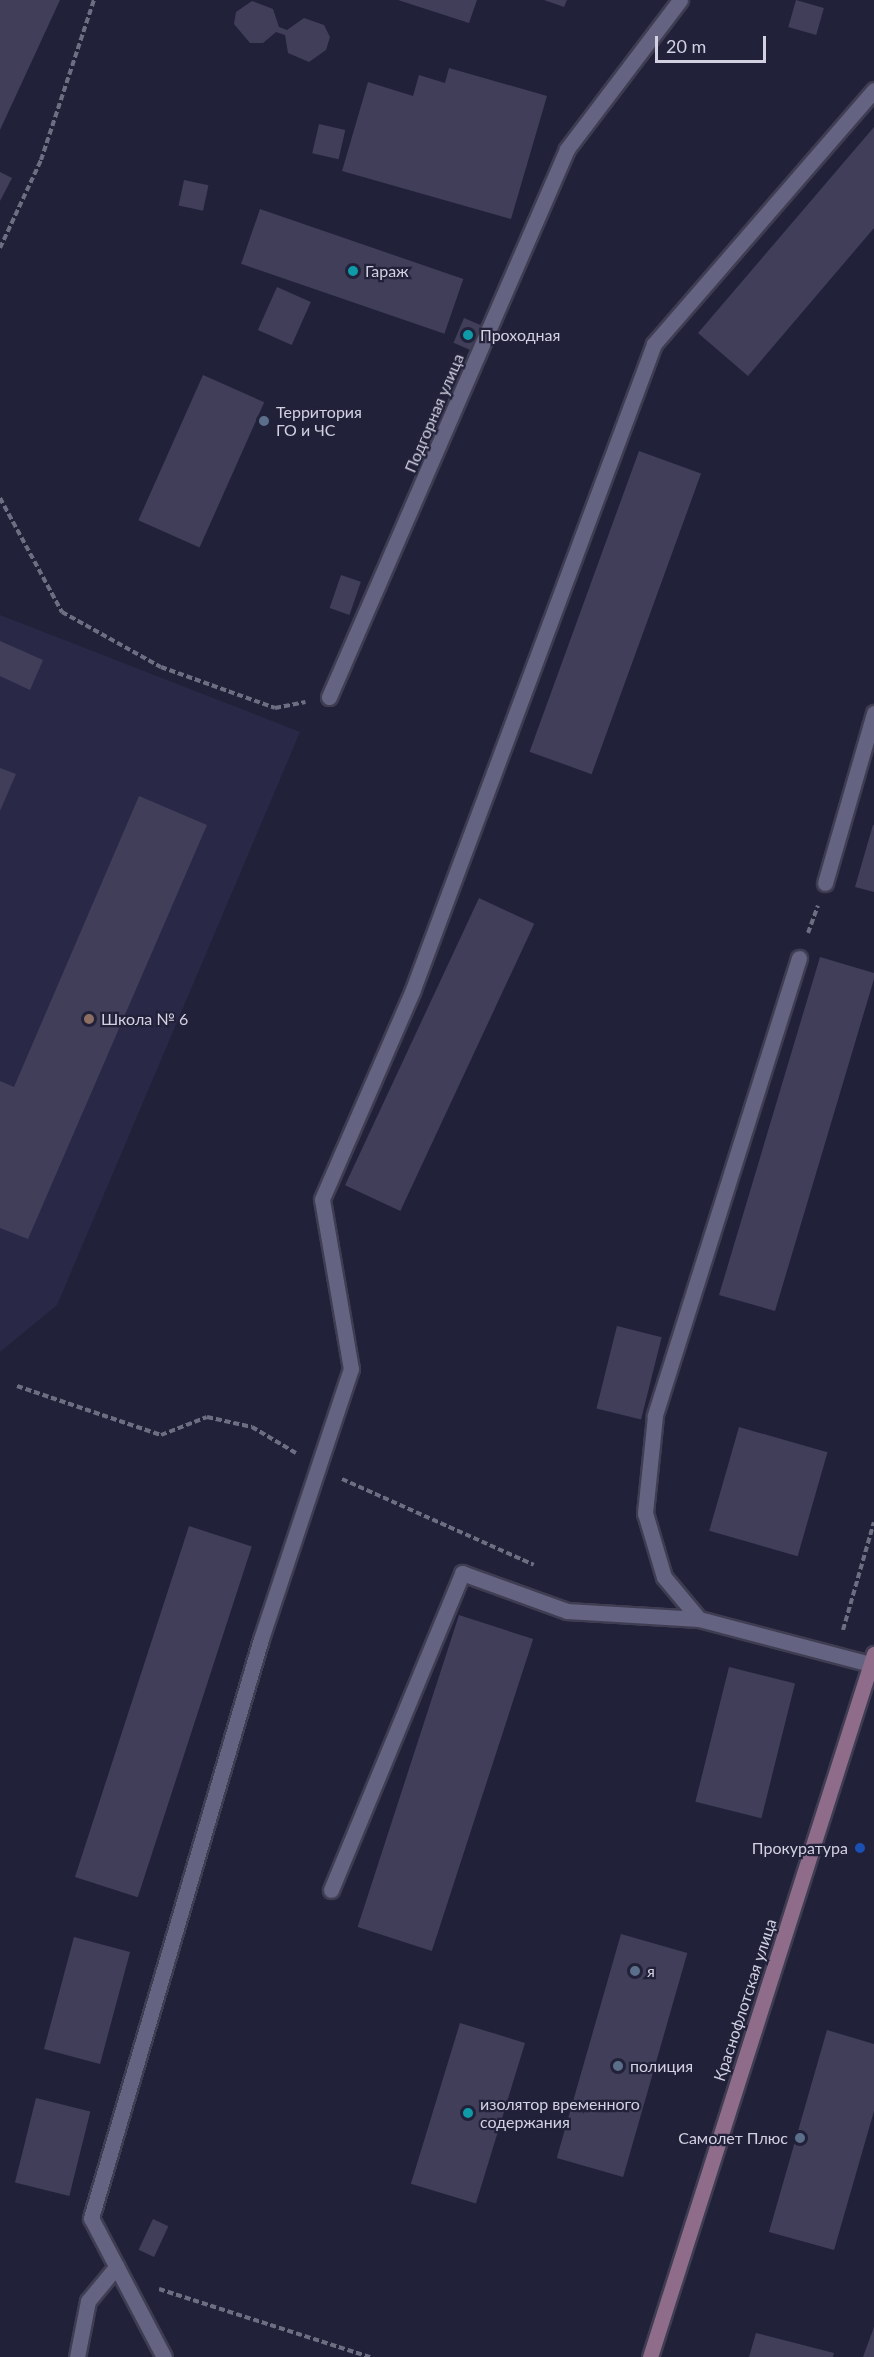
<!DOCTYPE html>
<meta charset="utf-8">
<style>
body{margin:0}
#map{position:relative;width:874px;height:2357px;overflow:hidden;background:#22213a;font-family:Lato,sans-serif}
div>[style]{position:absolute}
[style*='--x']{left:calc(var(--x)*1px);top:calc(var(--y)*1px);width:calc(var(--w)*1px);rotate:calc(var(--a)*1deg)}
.built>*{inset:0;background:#2a2847}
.building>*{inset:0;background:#403e59;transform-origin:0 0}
.path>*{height:4px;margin-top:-2px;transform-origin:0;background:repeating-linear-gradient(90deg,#6e6e83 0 6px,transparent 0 9px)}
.roads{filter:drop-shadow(2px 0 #3f3d52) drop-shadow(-2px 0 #3f3d52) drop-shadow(0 2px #3f3d52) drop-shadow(0 -2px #3f3d52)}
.lane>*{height:15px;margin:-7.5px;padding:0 7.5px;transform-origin:7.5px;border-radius:7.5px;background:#646381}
.street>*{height:15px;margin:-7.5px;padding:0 7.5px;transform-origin:7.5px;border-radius:7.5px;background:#646381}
.secondary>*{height:15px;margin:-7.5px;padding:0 7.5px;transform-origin:7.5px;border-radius:7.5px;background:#8e6c8a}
.dots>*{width:16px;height:16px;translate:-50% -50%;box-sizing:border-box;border:3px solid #22213a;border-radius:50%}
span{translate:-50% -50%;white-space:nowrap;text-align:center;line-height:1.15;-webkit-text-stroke:4.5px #22213a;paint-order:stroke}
.poi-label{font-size:16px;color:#d1d1e2}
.left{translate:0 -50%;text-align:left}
.right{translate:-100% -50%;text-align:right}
.street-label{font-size:16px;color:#d1d1e2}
.scale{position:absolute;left:655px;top:36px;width:111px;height:27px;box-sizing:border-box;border:3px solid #d1d1e2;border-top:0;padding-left:8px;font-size:18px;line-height:21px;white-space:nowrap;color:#d1d1e2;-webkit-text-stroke:4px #22213a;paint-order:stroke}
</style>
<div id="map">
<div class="built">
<i style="clip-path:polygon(0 615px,300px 732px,57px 1305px,0 1352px)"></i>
</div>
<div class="building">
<i style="clip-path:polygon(0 0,60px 0,0 130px)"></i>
<i style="clip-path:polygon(398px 0,477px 0,469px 23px)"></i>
<i style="clip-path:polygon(544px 0,567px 0,564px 7px)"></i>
<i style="left:796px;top:0;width:29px;height:28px;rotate:16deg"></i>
<i style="clip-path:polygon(252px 1px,273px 9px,279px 27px,287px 30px,304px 18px,324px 25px,330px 37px,326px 50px,309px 62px,288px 53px,285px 35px,276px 32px,263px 43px,250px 43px,234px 24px,236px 12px)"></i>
<i style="clip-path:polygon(449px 68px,547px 96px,511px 219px,342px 171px,368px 82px,413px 96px,419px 75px,445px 83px)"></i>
<i style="left:319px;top:124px;width:27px;height:30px;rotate:13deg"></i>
<i style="clip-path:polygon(874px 127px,874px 228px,748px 376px,698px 333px)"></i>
<i style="clip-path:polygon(0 172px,12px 178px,0 201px)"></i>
<i style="left:184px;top:180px;width:25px;height:26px;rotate:12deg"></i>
<i style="left:260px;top:209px;width:215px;height:58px;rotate:19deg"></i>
<i style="left:277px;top:287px;width:37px;height:47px;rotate:24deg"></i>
<i style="left:464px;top:318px;width:21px;height:27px;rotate:23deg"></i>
<i style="left:203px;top:375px;width:67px;height:159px;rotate:24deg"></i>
<i style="left:639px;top:451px;width:66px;height:320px;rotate:20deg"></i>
<i style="left:341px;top:575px;width:21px;height:35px;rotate:19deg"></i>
<i style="clip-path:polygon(0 641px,43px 660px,30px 690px,0 676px)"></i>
<i style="clip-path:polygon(0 768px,16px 774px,0 811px)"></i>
<i style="clip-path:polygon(139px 796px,207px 825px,28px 1239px,0 1228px,0 1081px,14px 1087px)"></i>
<i style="clip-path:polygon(873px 825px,874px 825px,874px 892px,855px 887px)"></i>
<i style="left:479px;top:898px;width:61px;height:317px;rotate:25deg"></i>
<i style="clip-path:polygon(820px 957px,874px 973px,874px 979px,775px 1311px,719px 1295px)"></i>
<i style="left:617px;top:1326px;width:46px;height:85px;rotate:14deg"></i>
<i style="left:739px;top:1427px;width:92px;height:108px;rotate:16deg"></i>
<i style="left:189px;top:1526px;width:66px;height:369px;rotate:18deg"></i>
<i style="left:459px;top:1615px;width:78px;height:328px;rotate:18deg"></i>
<i style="left:729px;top:1667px;width:68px;height:139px;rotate:14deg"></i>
<i style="left:621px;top:1934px;width:69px;height:233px;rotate:16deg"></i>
<i style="left:74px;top:1937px;width:58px;height:116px;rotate:15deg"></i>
<i style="left:460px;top:2023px;width:68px;height:168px;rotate:17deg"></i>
<i style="clip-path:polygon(827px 2030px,874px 2044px,874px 2111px,834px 2250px,769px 2232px)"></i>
<i style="left:36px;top:2098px;width:56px;height:87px;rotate:14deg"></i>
<i style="left:153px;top:2219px;width:17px;height:34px;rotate:25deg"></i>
<i style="clip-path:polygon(874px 2328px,874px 2357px,863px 2357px,874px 2327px)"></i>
<i style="clip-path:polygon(756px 2333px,834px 2353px,833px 2357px,749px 2357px)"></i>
</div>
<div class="path">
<i style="--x:0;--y:248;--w:97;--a:-65"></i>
<i style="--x:41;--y:160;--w:169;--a:-71.7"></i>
<i style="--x:0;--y:498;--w:130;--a:61.5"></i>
<i style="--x:62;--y:612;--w:113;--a:29.1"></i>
<i style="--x:161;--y:667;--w:121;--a:19.8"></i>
<i style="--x:275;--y:708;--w:31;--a:-11"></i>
<i style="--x:808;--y:933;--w:29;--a:-70"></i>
<i style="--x:17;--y:1386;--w:152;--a:18.8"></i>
<i style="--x:161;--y:1435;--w:49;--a:-21.4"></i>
<i style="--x:207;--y:1417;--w:46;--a:12.5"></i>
<i style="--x:252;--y:1427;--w:51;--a:30.6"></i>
<i style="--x:342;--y:1479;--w:210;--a:24.1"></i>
<i style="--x:843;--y:1630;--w:112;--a:-74"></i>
<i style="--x:159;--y:2289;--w:222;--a:17.9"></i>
</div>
<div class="roads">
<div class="lane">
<i style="--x:825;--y:883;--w:177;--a:-73.9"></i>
<i style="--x:799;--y:958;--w:480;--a:107.5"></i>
<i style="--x:655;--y:1416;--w:98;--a:95.9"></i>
<i style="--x:645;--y:1513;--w:67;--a:73.5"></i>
<i style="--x:664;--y:1577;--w:55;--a:50.2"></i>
<i style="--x:699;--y:1619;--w:178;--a:14.7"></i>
<i style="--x:331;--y:1890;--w:343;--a:-67.5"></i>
<i style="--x:462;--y:1573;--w:112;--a:19.9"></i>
<i style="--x:567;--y:1611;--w:132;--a:3.5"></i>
<i style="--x:77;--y:2357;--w:57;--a:-78.9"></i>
<i style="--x:88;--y:2301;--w:45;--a:-50.4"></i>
<i style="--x:164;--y:2357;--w:157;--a:-117.7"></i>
<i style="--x:91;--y:2218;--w:603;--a:-73.64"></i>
<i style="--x:261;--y:1639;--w:285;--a:-71.6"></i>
<i style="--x:351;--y:1369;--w:172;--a:-99.7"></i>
<i style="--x:322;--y:1199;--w:226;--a:-66.5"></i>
<i style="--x:412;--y:992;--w:692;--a:-69.52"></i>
<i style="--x:654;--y:344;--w:336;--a:-49.1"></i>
</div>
<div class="street">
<i style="--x:329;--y:697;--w:597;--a:-66.52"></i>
<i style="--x:567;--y:149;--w:187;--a:-52.8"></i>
</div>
<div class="secondary">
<i style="--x:650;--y:2357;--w:738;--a:-72.33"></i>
</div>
</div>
<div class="dots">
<i style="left:353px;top:271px;background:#0f9aa8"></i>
<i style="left:468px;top:335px;background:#0f9aa8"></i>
<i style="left:264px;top:421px;background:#5c6f8a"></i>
<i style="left:89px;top:1019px;background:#8d6e63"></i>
<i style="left:860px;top:1848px;background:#1a4fb4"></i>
<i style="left:635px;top:1971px;background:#5c6f8a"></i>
<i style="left:618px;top:2066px;background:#5c6f8a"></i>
<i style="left:468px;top:2113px;background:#0f9aa8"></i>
<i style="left:800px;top:2138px;background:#5c6f8a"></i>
</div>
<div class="poi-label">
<span class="left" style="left:365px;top:271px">Гараж</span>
<span class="left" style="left:480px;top:335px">Проходная</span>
<span class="left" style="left:276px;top:421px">Территория<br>ГО и ЧС</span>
<span class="left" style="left:101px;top:1019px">Школа № 6</span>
<span class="right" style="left:848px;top:1848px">Прокуратура</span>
<span class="left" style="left:647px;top:1971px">я</span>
<span class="left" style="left:630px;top:2066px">полиция</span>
<span class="left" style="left:480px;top:2113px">изолятор временного<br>содержания</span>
<span class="right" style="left:788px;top:2138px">Самолет Плюс</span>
</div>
<div class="street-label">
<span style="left:434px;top:413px;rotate:-67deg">Подгорная улица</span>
<span style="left:745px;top:2000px;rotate:-72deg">Краснофлотская улица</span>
</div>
<div class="scale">20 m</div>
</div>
